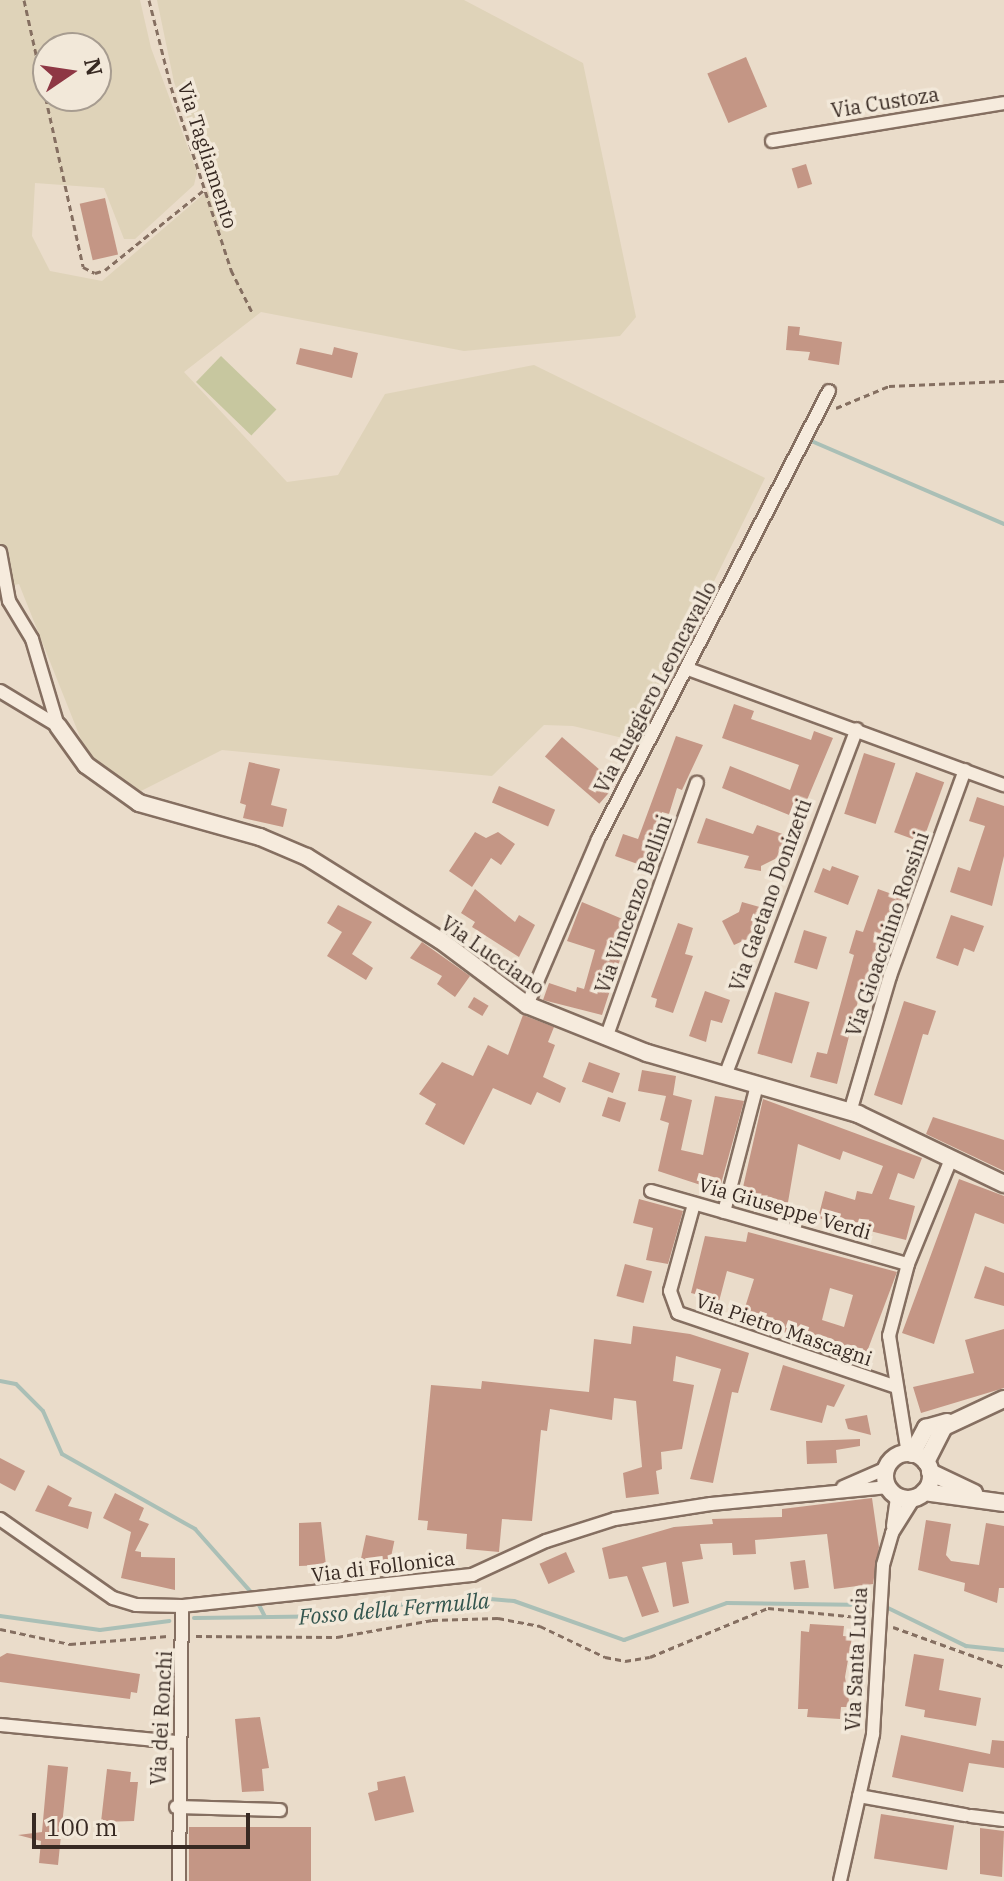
<!DOCTYPE html>
<style>
body{margin:0}
#map{position:relative;width:1004px;height:1881px;overflow:hidden;background:#eadcca;font-family:"IBM Plex Serif",serif}
div>[style]{position:absolute}
[style*='--x']{left:calc(var(--x)*1px);top:calc(var(--y)*1px);width:calc(var(--w)*1px);rotate:calc(var(--a)*1deg)}
.farmland>*{inset:0;background:#dfd3b9}
.green>*{inset:0;background:#c7c79f;transform-origin:0 0}
.stream>*{height:4px;margin:-2px;padding:0 2px;transform-origin:2px;border-radius:2px;background:#aabfb6}
.building>*{inset:0;background:#c49685;transform-origin:0 0}
.path>*{height:3px;margin-top:-1.5px;transform-origin:0;background:repeating-linear-gradient(90deg,#856f61 0 6px,transparent 0 10px)}
.roads{filter:drop-shadow(2px 0 #856f61) drop-shadow(-2px 0 #856f61) drop-shadow(0 2px #856f61) drop-shadow(0 -2px #856f61)}
.minor>*{height:12px;margin:-6px;padding:0 6px;transform-origin:6px;border-radius:6px;background:#f6ebdd}
.tertiary>*{height:16px;margin:-8px;padding:0 8px;transform-origin:8px;border-radius:8px;background:#f6ebdd}
.tertiary>.ring{margin:-8px;padding:0;box-sizing:content-box;background:none;border:16px solid #f6ebdd;border-radius:50%}
span{translate:-50% -50%;white-space:nowrap;text-align:center;line-height:1.15;-webkit-text-stroke:7px #f2e8d9;paint-order:stroke}
.street-label{font-size:20px;color:#372922}
.water-label{font-size:22px;color:#33554e;font-style:italic}
.north{position:absolute;left:32px;top:32px;width:80px;height:80px;box-sizing:border-box;background:#f2e8d9;border:2px solid #a79c90;border-radius:50%;rotate:77deg;font-size:22px;font-weight:700;line-height:32px;text-align:center;color:#372922}
.north::after{content:'';display:block;margin:auto;width:28px;height:36px;background:#8e3744;clip-path:polygon(50% 0,100% 100%,50% 72%,0 100%)}
.scale{position:absolute;left:32px;top:1813px;width:218px;height:36px;box-sizing:border-box;border:4px solid #372922;border-top:0;padding-left:10px;font-size:24px;line-height:28px;white-space:nowrap;color:#372922;-webkit-text-stroke:6px #f2e8d9;paint-order:stroke}
</style>
<div id="map">
<div class="farmland">
<i style="clip-path:polygon(evenodd,0 0,140px 0,151px 48px,197px 172px,194px 185px,135px 239px,124px 239px,104px 188px,35px 183px,32px 236px,50px 271px,102px 281px,212px 187px,174px 82px,157px 0,464px 0,583px 63px,636px 317px,620px 336px,464px 351px,261px 312px,184px 372px,287px 482px,338px 475px,385px 394px,534px 365px,765px 478px,635px 741px,573px 726px,544px 725px,492px 776px,222px 750px,141px 791px,88px 757px,19px 584px,0 588px,0 0,48px 48px,96px 48px,96px 96px,48px 96px,48px 48px)"></i>
</div>
<div class="green">
<i style="left:221px;top:356px;width:77px;height:36px;rotate:44deg"></i>
</div>
<div class="stream">
<i style="--x:809;--y:440;--w:212;--a:23.3"></i>
<i style="--x:0;--y:1381;--w:16;--a:11"></i>
<i style="--x:16;--y:1384;--w:38;--a:45"></i>
<i style="--x:43;--y:1411;--w:47;--a:66.2"></i>
<i style="--x:62;--y:1454;--w:153;--a:29.4"></i>
<i style="--x:195;--y:1529;--w:83;--a:48.4"></i>
<i style="--x:259;--y:1605;--w:13;--a:63"></i>
<i style="--x:888;--y:1608;--w:87;--a:26"></i>
<i style="--x:966;--y:1646;--w:38;--a:6"></i>
<i style="--x:0;--y:1616;--w:101;--a:8"></i>
<i style="--x:100;--y:1630;--w:70;--a:-7.4"></i>
<i style="--x:194;--y:1618;--w:149;--a:-0.8"></i>
<i style="--x:343;--y:1616;--w:63;--a:-11"></i>
<i style="--x:405;--y:1604;--w:74;--a:-4.6"></i>
<i style="--x:479;--y:1598;--w:35;--a:5"></i>
<i style="--x:514;--y:1601;--w:117;--a:19.5"></i>
<i style="--x:624;--y:1640;--w:109;--a:-19.8"></i>
<i style="--x:727;--y:1603;--w:141;--a:0.8"></i>
</div>
<div class="building">
<i style="left:746px;top:57px;width:54px;height:42px;rotate:67deg"></i>
<i style="left:806px;top:164px;width:21px;height:15px;rotate:73deg"></i>
<i style="left:105px;top:198px;width:58px;height:26px;rotate:77deg"></i>
<i style="clip-path:polygon(788px 326px,800px 327px,799px 335px,842px 342px,839px 365px,808px 360px,810px 352px,786px 350px)"></i>
<i style="clip-path:polygon(334px 347px,358px 353px,352px 378px,296px 364px,300px 348px,332px 355px)"></i>
<i style="clip-path:polygon(734px 704px,754px 711px,751px 719px,811px 740px,814px 731px,833px 738px,799px 819px,722px 788px,730px 766px,790px 790px,799px 765px,722px 738px)"></i>
<i style="clip-path:polygon(676px 736px,703px 745px,682px 790px,677px 788px,669px 814px,662px 812px,649px 868px,615px 856px,623px 834px,638px 839px)"></i>
<i style="left:562px;top:737px;width:72px;height:26px;rotate:41deg"></i>
<i style="left:864px;top:753px;width:33px;height:64px;rotate:18deg"></i>
<i style="clip-path:polygon(249px 762px,280px 769px,271px 805px,287px 809px,283px 827px,243px 818px,246px 805px,240px 803px)"></i>
<i style="left:916px;top:772px;width:30px;height:64px;rotate:20deg"></i>
<i style="left:499px;top:786px;width:61px;height:18px;rotate:23deg"></i>
<i style="clip-path:polygon(977px 797px,1004px 806px,1004px 856px,992px 906px,950px 892px,958px 867px,970px 871px,985px 826px,969px 821px)"></i>
<i style="clip-path:polygon(706px 818px,753px 834px,757px 825px,791px 837px,779px 857px,761px 866px,761px 871px,744px 868px,749px 856px,697px 843px)"></i>
<i style="clip-path:polygon(475px 832px,486px 838px,498px 832px,515px 844px,501px 865px,491px 858px,472px 887px,449px 871px)"></i>
<i style="left:912px;top:850px;width:10px;height:12px;rotate:17deg"></i>
<i style="clip-path:polygon(832px 866px,859px 876px,848px 905px,814px 892px,823px 868px,830px 871px)"></i>
<i style="clip-path:polygon(475px 889px,515px 922px,519px 915px,535px 925px,519px 957px,472px 927px,475px 922px,461px 913px)"></i>
<i style="clip-path:polygon(878px 889px,903px 898px,865px 999px,859px 997px,837px 1084px,810px 1077px,817px 1052px,827px 1054px,854px 955px,849px 953px,856px 930px,863px 932px)"></i>
<i style="clip-path:polygon(582px 902px,632px 923px,602px 1015px,543px 1000px,549px 983px,576px 992px,577px 987px,584px 989px,595px 950px,567px 941px)"></i>
<i style="clip-path:polygon(742px 902px,770px 910px,763px 932px,734px 945px,722px 921px,739px 912px)"></i>
<i style="clip-path:polygon(338px 905px,372px 922px,352px 954px,373px 968px,366px 980px,327px 956px,342px 932px,327px 923px)"></i>
<i style="clip-path:polygon(951px 915px,984px 926px,974px 952px,964px 948px,958px 966px,936px 958px)"></i>
<i style="clip-path:polygon(678px 923px,693px 928px,685px 954px,693px 956px,673px 1013px,655px 1007px,657px 999px,651px 997px)"></i>
<i style="left:804px;top:930px;width:24px;height:34px;rotate:17deg"></i>
<i style="clip-path:polygon(422px 942px,470px 976px,455px 997px,437px 984px,442px 976px,410px 958px)"></i>
<i style="clip-path:polygon(705px 991px,730px 1000px,722px 1023px,711px 1020px,706px 1042px,689px 1036px)"></i>
<i style="left:775px;top:992px;width:36px;height:64px;rotate:16deg"></i>
<i style="left:474px;top:997px;width:17px;height:12px;rotate:31deg"></i>
<i style="clip-path:polygon(904px 1001px,936px 1011px,928px 1035px,923px 1034px,902px 1105px,874px 1095px)"></i>
<i style="clip-path:polygon(523px 1015px,554px 1027px,548px 1042px,555px 1045px,543px 1077px,566px 1088px,560px 1103px,537px 1092px,531px 1105px,493px 1088px,464px 1145px,425px 1124px,436px 1104px,419px 1094px,442px 1062px,473px 1076px,488px 1045px,508px 1055px)"></i>
<i style="left:589px;top:1062px;width:33px;height:21px;rotate:20deg"></i>
<i style="clip-path:polygon(642px 1070px,676px 1076px,673px 1095px,692px 1100px,681px 1150px,703px 1155px,715px 1096px,744px 1101px,719px 1191px,658px 1171px,669px 1123px,660px 1120px,666px 1096px,638px 1091px)"></i>
<i style="left:608px;top:1097px;width:19px;height:20px;rotate:18deg"></i>
<i style="clip-path:polygon(763px 1099px,922px 1158px,914px 1179px,898px 1173px,889px 1199px,915px 1206px,906px 1240px,818px 1218px,825px 1191px,855px 1200px,857px 1191px,872px 1194px,883px 1166px,843px 1151px,840px 1160px,798px 1144px,787px 1208px,741px 1196px)"></i>
<i style="clip-path:polygon(933px 1117px,1004px 1140px,1004px 1171px,926px 1134px)"></i>
<i style="clip-path:polygon(959px 1179px,1004px 1196px,1004px 1224px,975px 1213px,934px 1344px,902px 1333px)"></i>
<i style="clip-path:polygon(639px 1199px,683px 1211px,668px 1264px,646px 1260px,653px 1228px,633px 1223px)"></i>
<i style="clip-path:polygon(evenodd,748px 1232px,897px 1272px,865px 1357px,741px 1320px,754px 1279px,727px 1271px,717px 1309px,701px 1305px,703px 1296px,691px 1293px,705px 1236px,746px 1242px,748px 1232px,830px 1288px,853px 1295px,844px 1327px,822px 1320px,830px 1288px)"></i>
<i style="left:625px;top:1264px;width:28px;height:33px;rotate:15deg"></i>
<i style="clip-path:polygon(985px 1266px,1004px 1273px,1004px 1306px,974px 1298px)"></i>
<i style="clip-path:polygon(633px 1326px,690px 1334px,749px 1353px,738px 1393px,732px 1392px,713px 1483px,690px 1479px,721px 1369px,676px 1356px,673px 1381px,694px 1385px,682px 1449px,661px 1452px,662px 1469px,656px 1471px,659px 1494px,626px 1498px,623px 1473px,642px 1467px,636px 1401px,614px 1398px,612px 1420px,550px 1409px,547px 1431px,541px 1430px,532px 1521px,502px 1519px,499px 1552px,466px 1549px,467px 1534px,427px 1530px,428px 1521px,418px 1520px,431px 1385px,481px 1389px,482px 1381px,589px 1392px,594px 1339px,631px 1344px)"></i>
<i style="clip-path:polygon(1004px 1329px,1004px 1388px,921px 1413px,913px 1387px,974px 1373px,965px 1340px)"></i>
<i style="clip-path:polygon(783px 1365px,845px 1385px,834px 1407px,827px 1405px,822px 1423px,770px 1410px)"></i>
<i style="clip-path:polygon(867px 1415px,871px 1435px,848px 1429px,845px 1419px)"></i>
<i style="clip-path:polygon(860px 1439px,860px 1446px,836px 1450px,837px 1463px,807px 1464px,806px 1441px)"></i>
<i style="clip-path:polygon(0 1458px,25px 1471px,15px 1491px,0 1483px)"></i>
<i style="clip-path:polygon(48px 1485px,72px 1498px,68px 1506px,92px 1512px,88px 1529px,35px 1511px)"></i>
<i style="clip-path:polygon(115px 1493px,144px 1508px,139px 1520px,149px 1524px,135px 1551px,141px 1552px,141px 1557px,175px 1558px,175px 1590px,121px 1578px,131px 1532px,103px 1518px)"></i>
<i style="clip-path:polygon(872px 1498px,879px 1547px,873px 1584px,834px 1589px,827px 1534px,755px 1540px,756px 1554px,733px 1555px,732px 1543px,700px 1544px,703px 1559px,682px 1562px,689px 1603px,673px 1607px,666px 1562px,642px 1567px,659px 1612px,642px 1617px,627px 1576px,609px 1579px,602px 1548px,674px 1527px,713px 1524px,712px 1519px,782px 1517px,782px 1509px)"></i>
<i style="clip-path:polygon(926px 1520px,951px 1524px,946px 1555px,951px 1561px,979px 1565px,986px 1523px,1004px 1526px,1004px 1588px,999px 1588px,997px 1603px,964px 1591px,965px 1583px,918px 1570px)"></i>
<i style="clip-path:polygon(321px 1522px,326px 1565px,299px 1566px,299px 1523px)"></i>
<i style="left:366px;top:1535px;width:29px;height:24px;rotate:12deg"></i>
<i style="left:566px;top:1552px;width:22px;height:29px;rotate:66deg"></i>
<i style="left:805px;top:1560px;width:28px;height:15px;rotate:82deg"></i>
<i style="clip-path:polygon(810px 1624px,844px 1626px,843px 1636px,852px 1637px,845px 1677px,850px 1707px,841px 1707px,840px 1719px,807px 1717px,808px 1709px,798px 1709px,801px 1631px,809px 1632px)"></i>
<i style="clip-path:polygon(7px 1653px,140px 1674px,137px 1693px,131px 1692px,130px 1699px,0 1682px,0 1657px)"></i>
<i style="clip-path:polygon(914px 1654px,944px 1659px,939px 1690px,981px 1698px,976px 1726px,924px 1717px,925px 1710px,905px 1706px)"></i>
<i style="clip-path:polygon(260px 1717px,269px 1768px,262px 1769px,264px 1791px,242px 1792px,235px 1719px)"></i>
<i style="clip-path:polygon(901px 1735px,990px 1754px,992px 1740px,1004px 1741px,1004px 1768px,969px 1763px,963px 1792px,892px 1777px)"></i>
<i style="clip-path:polygon(48px 1765px,68px 1767px,58px 1865px,39px 1863px,41px 1841px,18px 1835px,42px 1832px)"></i>
<i style="clip-path:polygon(107px 1769px,131px 1772px,130px 1782px,138px 1782px,134px 1821px,101px 1822px)"></i>
<i style="clip-path:polygon(405px 1776px,414px 1812px,375px 1821px,368px 1793px,378px 1790px,377px 1782px)"></i>
<i style="left:881px;top:1814px;width:74px;height:45px;rotate:9deg"></i>
<i style="left:189px;top:1827px;width:122px;height:54px"></i>
<i style="clip-path:polygon(980px 1828px,1004px 1831px,1002px 1877px,980px 1874px)"></i>
</div>
<div class="path">
<i style="--x:24;--y:0;--w:273;--a:77.5"></i>
<i style="--x:83;--y:267;--w:13;--a:27"></i>
<i style="--x:95;--y:273;--w:10;--a:-17"></i>
<i style="--x:105;--y:270;--w:129;--a:-39"></i>
<i style="--x:149;--y:0;--w:90;--a:75.8"></i>
<i style="--x:171;--y:87;--w:193;--a:71.8"></i>
<i style="--x:231;--y:270;--w:49;--a:63.4"></i>
<i style="--x:836;--y:408;--w:57;--a:-22.5"></i>
<i style="--x:889;--y:386;--w:115;--a:-2.5"></i>
<i style="--x:893;--y:1627;--w:118;--a:19.8"></i>
<i style="--x:0;--y:1629;--w:72;--a:12.1"></i>
<i style="--x:70;--y:1644;--w:98;--a:-4.7"></i>
<i style="--x:196;--y:1636;--w:141;--a:0.4"></i>
<i style="--x:337;--y:1637;--w:97;--a:-10.1"></i>
<i style="--x:432;--y:1620;--w:66;--a:-1.7"></i>
<i style="--x:498;--y:1618;--w:43;--a:10.8"></i>
<i style="--x:540;--y:1626;--w:72;--a:25.5"></i>
<i style="--x:605;--y:1657;--w:20;--a:11"></i>
<i style="--x:625;--y:1661;--w:25;--a:-9"></i>
<i style="--x:650;--y:1657;--w:128;--a:-22.6"></i>
<i style="--x:768;--y:1608;--w:100;--a:5.8"></i>
</div>
<div class="roads">
<div class="minor">
<i style="--x:772;--y:141;--w:235;--a:-9.3"></i>
<i style="--x:0;--y:552;--w:50;--a:79.6"></i>
<i style="--x:9;--y:601;--w:44;--a:58.8"></i>
<i style="--x:32;--y:639;--w:91;--a:73.4"></i>
<i style="--x:688;--y:669;--w:337;--a:20.2"></i>
<i style="--x:0;--y:691;--w:68;--a:31.1"></i>
<i style="--x:527;--y:1005;--w:181;--a:-66.8"></i>
<i style="--x:598;--y:839;--w:504;--a:-62.72"></i>
<i style="--x:606;--y:1038;--w:271;--a:-70.4"></i>
<i style="--x:725;--y:1076;--w:371;--a:-69.2"></i>
<i style="--x:850;--y:1112;--w:142;--a:-73.6"></i>
<i style="--x:890;--y:976;--w:219;--a:-70"></i>
<i style="--x:651;--y:1191;--w:267;--a:15.9"></i>
<i style="--x:694;--y:1204;--w:90;--a:105.4"></i>
<i style="--x:670;--y:1291;--w:23;--a:70"></i>
<i style="--x:678;--y:1313;--w:230;--a:18.7"></i>
<i style="--x:724;--y:1212;--w:131;--a:-75.4"></i>
<i style="--x:908;--y:1454;--w:120;--a:-99.1"></i>
<i style="--x:889;--y:1336;--w:74;--a:-75.2"></i>
<i style="--x:908;--y:1264;--w:113;--a:-67.7"></i>
<i style="--x:843;--y:1487;--w:48;--a:-23.4"></i>
<i style="--x:0;--y:1519;--w:138;--a:35"></i>
<i style="--x:113;--y:1598;--w:24;--a:17"></i>
<i style="--x:136;--y:1605;--w:46;--a:1.2"></i>
<i style="--x:182;--y:1606;--w:292;--a:-6.1"></i>
<i style="--x:472;--y:1575;--w:81;--a:-24.7"></i>
<i style="--x:546;--y:1541;--w:72;--a:-17.7"></i>
<i style="--x:615;--y:1519;--w:97;--a:-8.9"></i>
<i style="--x:711;--y:1504;--w:178;--a:-5.5"></i>
<i style="--x:893;--y:1526;--w:30;--a:-82"></i>
<i style="--x:0;--y:1725;--w:179;--a:5.5"></i>
<i style="--x:859;--y:1796;--w:108;--a:10.2"></i>
<i style="--x:176;--y:1807;--w:104;--a:1.7"></i>
<i style="--x:971;--y:1816;--w:33;--a:7"></i>
<i style="--x:179;--y:1881;--w:275;--a:-89.4"></i>
<i style="--x:840;--y:1881;--w:151;--a:-77.3"></i>
<i style="--x:873;--y:1734;--w:169;--a:-86.6"></i>
<i style="--x:883;--y:1565;--w:33;--a:-74"></i>
<i style="--x:892;--y:1533;--w:41;--a:-57.8"></i>
</div>
<div class="tertiary">
<i style="--x:58;--y:726;--w:48;--a:54.3"></i>
<i style="--x:86;--y:765;--w:65;--a:35.6"></i>
<i style="--x:139;--y:803;--w:126;--a:15.7"></i>
<i style="--x:260;--y:837;--w:51;--a:23.1"></i>
<i style="--x:307;--y:857;--w:157;--a:32"></i>
<i style="--x:440;--y:940;--w:109;--a:36.8"></i>
<i style="--x:527;--y:1005;--w:129;--a:21.8"></i>
<i style="--x:647;--y:1053;--w:220;--a:16.1"></i>
<i style="--x:858;--y:1114;--w:162;--a:25.6"></i>
<i class="ring" style="left:885px;top:1453px;width:30px;height:30px"></i>
<i style="--x:912;--y:1454;--w:30;--a:-62"></i>
<i style="--x:926;--y:1428;--w:22;--a:-16"></i>
<i style="--x:926;--y:1462;--w:39;--a:-63"></i>
<i style="--x:944;--y:1427;--w:66;--a:-25"></i>
<i style="--x:930;--y:1472;--w:49;--a:25.5"></i>
<i style="--x:924;--y:1492;--w:81;--a:7.8"></i>
</div>
</div>
<div class="street-label">
<span style="left:885px;top:102px;rotate:-9deg">Via Custoza</span>
<span style="left:208px;top:155px;rotate:72deg">Via Tagliamento</span>
<span style="left:655px;top:687px;rotate:-62deg">Via Ruggiero Leoncavallo</span>
<span style="left:770px;top:895px;rotate:-70deg">Via Gaetano Donizetti</span>
<span style="left:633px;top:904px;rotate:-70deg">Via Vincenzo Bellini</span>
<span style="left:887px;top:934px;rotate:-71deg">Via Gioacchino Rossini</span>
<span style="left:493px;top:955px;rotate:35deg">Via Lucciano</span>
<span style="left:785px;top:1208px;rotate:16deg">Via Giuseppe Verdi</span>
<span style="left:784px;top:1329px;rotate:19deg">Via Pietro Mascagni</span>
<span style="left:383px;top:1566px;rotate:-7deg">Via di Follonica</span>
<span style="left:856px;top:1659px;rotate:-87deg">Via Santa Lucia</span>
<span style="left:161px;top:1718px;rotate:-87deg">Via dei Ronchi</span>
</div>
<div class="water-label">
<span style="left:394px;top:1608px;rotate:-5deg">Fosso della Fermulla</span>
</div>
<div class="north">N</div>
<div class="scale">100 m</div>
</div>
